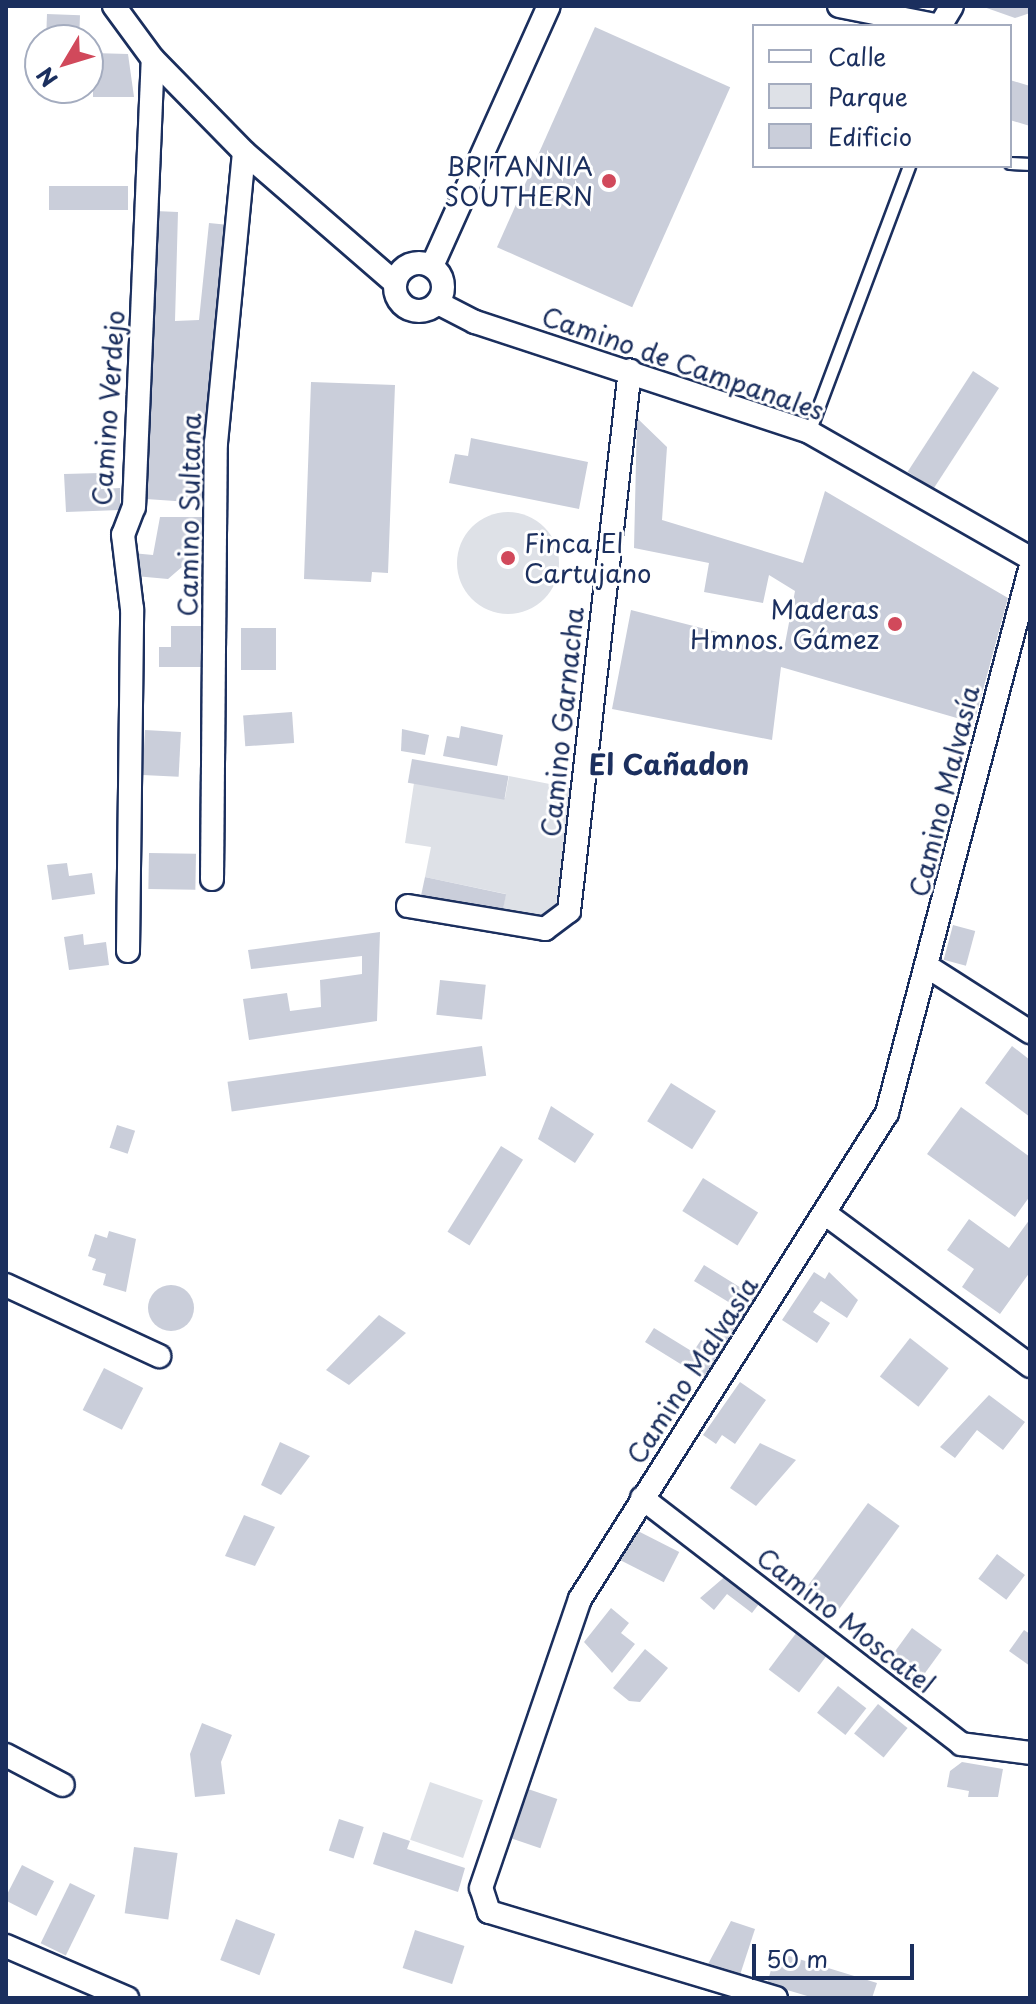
<!DOCTYPE html>
<meta charset="utf-8">
<style>
body{margin:0}
#map{position:relative;width:1036px;height:2004px;overflow:hidden;background:#fff;font-family:"Playpen Sans",sans-serif}
div>[style]{position:absolute}
[style*='--x']{left:calc(var(--x)*1px);top:calc(var(--y)*1px);width:calc(var(--w)*1px);rotate:calc(var(--a)*1deg)}
.green>*{inset:0;background:#dee1e7;transform-origin:0 0}
.round{border-radius:50%}
.building>*{inset:0;background:#caceda;transform-origin:0 0}
.roads{filter:drop-shadow(2px 0 #1b2f5e) drop-shadow(-2px 0 #1b2f5e) drop-shadow(0 2px #1b2f5e) drop-shadow(0 -2px #1b2f5e)}
.lane>*{height:11px;margin:-5.5px;padding:0 5.5px;transform-origin:5.5px;border-radius:5.5px;background:#fff}
.street>*{height:22px;margin:-11px;padding:0 11px;transform-origin:11px;border-radius:11px;background:#fff}
.street>.ring{margin:-11px;padding:0;box-sizing:content-box;background:none;border:22px solid #fff;border-radius:50%}
.dots>*{width:22px;height:22px;translate:-50% -50%;box-sizing:border-box;border:4px solid #fff;border-radius:50%}
span{translate:-50% -50%;white-space:nowrap;text-align:center;line-height:1.15;-webkit-text-stroke:6px #fff;paint-order:stroke}
.poi-label{font-size:26px;color:#1b2f5e}
.right{translate:-100% -50%;text-align:right}
.left{translate:0 -50%;text-align:left}
.street-label{font-size:26px;color:#1b2f5e}
.neighbourhood-label{font-size:28px;color:#1b2f5e;font-weight:700}
.frame{position:absolute;inset:0;border:8px solid #1b2f5e;pointer-events:none}
.legend{position:absolute;left:752px;top:24px;width:260px;height:144px;box-sizing:border-box;background:#fff;border:2px solid #a4acbf;margin:0;padding:10px 14px;list-style:none;font-size:24px;color:#1b2f5e}
.legend li{display:flex;align-items:center;gap:16px;height:40px}
.legend b{width:40px;border:2px solid #a4acbf}
.north{position:absolute;left:24px;top:24px;width:80px;height:80px;box-sizing:border-box;background:#fff;border:2px solid #a4acbf;border-radius:50%;rotate:232deg;font-size:22px;font-weight:700;line-height:32px;text-align:center;color:#1b2f5e}
.north::after{content:'';display:block;margin:auto;width:28px;height:36px;background:#d1495b;clip-path:polygon(50% 0,100% 100%,50% 72%,0 100%)}
.scale{position:absolute;left:752px;top:1944px;width:162px;height:36px;box-sizing:border-box;border:4px solid #1b2f5e;border-top:0;padding-left:10px;font-size:24px;line-height:28px;white-space:nowrap;color:#1b2f5e;-webkit-text-stroke:6px #fff;paint-order:stroke}
</style>
<div id="map">
<div class="green">
<i class="round" style="left:457px;top:512px;width:102px;height:102px"></i>
<i style="clip-path:polygon(509px 776px,570px 788px,556px 907px,543px 919px,502px 913px,506px 894px,425px 877px,431px 847px,405px 843px,414px 783px,505px 798px)"></i>
<i style="left:430px;top:1782px;width:56px;height:61px;rotate:19deg"></i>
</div>
<div class="building">
<i style="clip-path:polygon(981px 6px,1030px 6px,1030px 13px,1015px 18px)"></i>
<i style="left:47px;top:14px;width:33px;height:26px;rotate:2deg"></i>
<i style="left:595px;top:27px;width:148px;height:241px;rotate:24deg"></i>
<i style="clip-path:polygon(93px 53px,128px 54px,134px 97px,93px 97px)"></i>
<i style="clip-path:polygon(1010px 80px,1030px 86px,1030px 126px,1010px 120px)"></i>
<i style="left:49px;top:186px;width:79px;height:24px"></i>
<i style="clip-path:polygon(155px 211px,178px 212px,175px 321px,199px 320px,209px 223px,229px 225px,204px 503px,146px 499px)"></i>
<i style="left:973px;top:371px;width:31px;height:120px;rotate:33deg"></i>
<i style="clip-path:polygon(311px 382px,395px 385px,388px 573px,372px 572px,371px 582px,304px 579px)"></i>
<i style="clip-path:polygon(637px 418px,667px 447px,662px 520px,803px 563px,825px 491px,1008px 598px,974px 723px,781px 667px,772px 740px,612px 709px,631px 610px,784px 649px,795px 591px,769px 575px,763px 603px,704px 592px,709px 563px,634px 548px)"></i>
<i style="clip-path:polygon(471px 438px,588px 462px,579px 509px,449px 483px,455px 454px,468px 456px)"></i>
<i style="clip-path:polygon(101px 473px,101px 489px,120px 488px,120px 510px,66px 512px,64px 474px)"></i>
<i style="clip-path:polygon(160px 517px,206px 517px,204px 542px,192px 540px,190px 560px,168px 579px,135px 576px,132px 553px,153px 555px)"></i>
<i style="clip-path:polygon(171px 626px,205px 626px,205px 667px,159px 667px,159px 647px,171px 647px)"></i>
<i style="left:241px;top:628px;width:35px;height:42px"></i>
<i style="left:292px;top:712px;width:31px;height:49px;rotate:86deg"></i>
<i style="clip-path:polygon(461px 726px,503px 735px,497px 766px,443px 756px,447px 736px,459px 738px)"></i>
<i style="clip-path:polygon(402px 729px,429px 735px,425px 755px,401px 751px)"></i>
<i style="left:145px;top:730px;width:36px;height:45px;rotate:3deg"></i>
<i style="left:412px;top:759px;width:98px;height:24px;rotate:10deg"></i>
<i style="left:149px;top:853px;width:47px;height:36px;rotate:1deg"></i>
<i style="clip-path:polygon(67px 863px,69px 876px,92px 873px,95px 894px,52px 900px,47px 865px)"></i>
<i style="left:425px;top:877px;width:83px;height:20px;rotate:12deg"></i>
<i style="left:953px;top:925px;width:23px;height:36px;rotate:15deg"></i>
<i style="clip-path:polygon(380px 932px,377px 1021px,249px 1040px,243px 999px,287px 993px,290px 1011px,321px 1007px,320px 980px,362px 974px,362px 956px,251px 969px,248px 950px)"></i>
<i style="clip-path:polygon(83px 934px,84px 945px,106px 942px,109px 965px,69px 970px,64px 937px)"></i>
<i style="left:440px;top:980px;width:46px;height:35px;rotate:6deg"></i>
<i style="left:482px;top:1046px;width:30px;height:257px;rotate:82deg"></i>
<i style="clip-path:polygon(1012px 1046px,1030px 1060px,1030px 1117px,985px 1083px)"></i>
<i style="left:671px;top:1083px;width:53px;height:45px;rotate:32deg"></i>
<i style="clip-path:polygon(551px 1106px,594px 1134px,575px 1163px,538px 1139px)"></i>
<i style="clip-path:polygon(961px 1107px,1030px 1157px,1030px 1196px,1015px 1217px,927px 1154px)"></i>
<i style="left:117px;top:1125px;width:19px;height:24px;rotate:18deg"></i>
<i style="left:501px;top:1146px;width:26px;height:101px;rotate:32deg"></i>
<i style="left:703px;top:1178px;width:65px;height:39px;rotate:32deg"></i>
<i style="clip-path:polygon(969px 1219px,1009px 1248px,1030px 1219px,1030px 1272px,1000px 1314px,962px 1287px,974px 1269px,947px 1250px)"></i>
<i style="clip-path:polygon(109px 1231px,136px 1239px,126px 1292px,103px 1285px,106px 1274px,92px 1270px,96px 1259px,88px 1256px,95px 1234px,107px 1238px)"></i>
<i style="clip-path:polygon(704px 1265px,759px 1299px,708px 1381px,645px 1342px,654px 1328px,693px 1352px,701px 1340px,711px 1346px,735px 1306px,694px 1281px)"></i>
<i style="clip-path:polygon(814px 1272px,825px 1279px,829px 1272px,858px 1300px,847px 1318px,821px 1301px,813px 1312px,830px 1323px,817px 1343px,782px 1320px)"></i>
<i class="round" style="left:148px;top:1285px;width:46px;height:46px"></i>
<i style="clip-path:polygon(379px 1315px,406px 1333px,349px 1385px,326px 1370px)"></i>
<i style="left:910px;top:1338px;width:49px;height:49px;rotate:38deg"></i>
<i style="left:104px;top:1368px;width:44px;height:47px;rotate:27deg"></i>
<i style="clip-path:polygon(740px 1382px,766px 1400px,735px 1444px,722px 1435px,716px 1444px,703px 1435px)"></i>
<i style="clip-path:polygon(989px 1395px,1025px 1422px,1003px 1450px,977px 1430px,955px 1458px,940px 1447px)"></i>
<i style="clip-path:polygon(280px 1442px,310px 1456px,281px 1495px,261px 1485px)"></i>
<i style="clip-path:polygon(760px 1443px,796px 1460px,756px 1506px,730px 1488px)"></i>
<i style="left:868px;top:1503px;width:39px;height:114px;rotate:36deg"></i>
<i style="clip-path:polygon(244px 1515px,275px 1527px,255px 1566px,225px 1556px)"></i>
<i style="left:632px;top:1528px;width:53px;height:34px;rotate:27deg"></i>
<i style="left:997px;top:1554px;width:35px;height:31px;rotate:37deg"></i>
<i style="clip-path:polygon(728px 1574px,762px 1600px,752px 1613px,727px 1594px,714px 1610px,700px 1598px)"></i>
<i style="clip-path:polygon(611px 1608px,629px 1623px,621px 1633px,635px 1644px,612px 1673px,584px 1642px)"></i>
<i style="left:912px;top:1628px;width:37px;height:39px;rotate:36deg"></i>
<i style="clip-path:polygon(1024px 1630px,1030px 1634px,1030px 1666px,1009px 1651px)"></i>
<i style="left:797px;top:1632px;width:38px;height:47px;rotate:37deg"></i>
<i style="clip-path:polygon(645px 1649px,668px 1668px,640px 1702px,629px 1701px,613px 1688px)"></i>
<i style="left:838px;top:1686px;width:36px;height:34px;rotate:38deg"></i>
<i style="left:878px;top:1704px;width:38px;height:38px;rotate:39deg"></i>
<i style="clip-path:polygon(202px 1723px,232px 1735px,221px 1762px,225px 1794px,195px 1797px,190px 1754px)"></i>
<i style="clip-path:polygon(962px 1762px,1003px 1769px,998px 1797px,968px 1797px,969px 1791px,947px 1787px,950px 1771px)"></i>
<i style="left:528px;top:1789px;width:31px;height:52px;rotate:19deg"></i>
<i style="left:339px;top:1819px;width:26px;height:33px;rotate:18deg"></i>
<i style="clip-path:polygon(383px 1832px,410px 1841px,407px 1849px,465px 1868px,458px 1892px,373px 1864px)"></i>
<i style="left:134px;top:1847px;width:44px;height:67px;rotate:8deg"></i>
<i style="left:22px;top:1865px;width:36px;height:39px;rotate:27deg"></i>
<i style="left:70px;top:1883px;width:28px;height:67px;rotate:26deg"></i>
<i style="left:236px;top:1919px;width:42px;height:44px;rotate:21deg"></i>
<i style="clip-path:polygon(731px 1921px,755px 1929px,739px 1978px,707px 1966px)"></i>
<i style="left:415px;top:1930px;width:52px;height:40px;rotate:18deg"></i>
<i style="clip-path:polygon(776px 1952px,877px 1983px,872px 1998px,814px 1998px,767px 1984px)"></i>
</div>
<div class="roads">
<div class="lane">
<i style="--x:1010;--y:163;--w:20;--a:3"></i>
<i style="--x:809;--y:432;--w:284;--a:-69.4"></i>
</div>
<div class="street">
<i style="--x:114;--y:6;--w:66;--a:53.7"></i>
<i style="--x:153;--y:59;--w:130;--a:45.6"></i>
<i style="--x:244;--y:152;--w:200;--a:40.9"></i>
<i style="--x:839;--y:6;--w:103;--a:11.2"></i>
<i style="--x:940;--y:26;--w:23;--a:-59"></i>
<i class="ring" style="left:395px;top:263px;width:26px;height:26px"></i>
<i style="--x:432;--y:266;--w:285;--a:-65.8"></i>
<i style="--x:438;--y:303;--w:42;--a:27.2"></i>
<i style="--x:475;--y:322;--w:352;--a:18.2"></i>
<i style="--x:809;--y:432;--w:254;--a:29.7"></i>
<i style="--x:212;--y:879;--w:436;--a:-89.5"></i>
<i style="--x:216;--y:443;--w:292;--a:-84.5"></i>
<i style="--x:408;--y:906;--w:139;--a:9.5"></i>
<i style="--x:545;--y:929;--w:30;--a:-37"></i>
<i style="--x:569;--y:911;--w:544;--a:-83.57"></i>
<i style="--x:128;--y:951;--w:342;--a:-89.3"></i>
<i style="--x:132;--y:609;--w:75;--a:-96.9"></i>
<i style="--x:123;--y:535;--w:30;--a:-69"></i>
<i style="--x:134;--y:507;--w:448;--a:-87.6"></i>
<i style="--x:928;--y:967;--w:121;--a:32.5"></i>
<i style="--x:827;--y:1215;--w:253;--a:36.6"></i>
<i style="--x:6;--y:1285;--w:169;--a:24.9"></i>
<i style="--x:642;--y:1498;--w:403;--a:37.6"></i>
<i style="--x:961;--y:1744;--w:70;--a:7.4"></i>
<i style="--x:6;--y:1755;--w:64;--a:27.8"></i>
<i style="--x:6;--y:1946;--w:132;--a:23.3"></i>
<i style="--x:776;--y:1998;--w:300;--a:-163.3"></i>
<i style="--x:489;--y:1912;--w:25;--a:-108"></i>
<i style="--x:481;--y:1888;--w:305;--a:-71.1"></i>
<i style="--x:580;--y:1599;--w:575;--a:-57.72"></i>
<i style="--x:887;--y:1113;--w:562;--a:-75.27"></i>
</div>
</div>
<div class="dots">
<i style="left:609px;top:181px;background:#d1495b"></i>
<i style="left:508px;top:558px;background:#d1495b"></i>
<i style="left:895px;top:624px;background:#d1495b"></i>
</div>
<div class="poi-label">
<span class="right" style="left:593px;top:181px">BRITANNIA<br>SOUTHERN</span>
<span class="left" style="left:524px;top:558px">Finca El<br>Cartujano</span>
<span class="right" style="left:879px;top:624px">Maderas<br>Hmnos. Gámez</span>
</div>
<div class="street-label">
<span style="left:683px;top:363px;rotate:19deg">Camino de Campanales</span>
<span style="left:108px;top:408px;rotate:-86deg">Camino Verdejo</span>
<span style="left:189px;top:515px;rotate:-89deg">Camino Sultana</span>
<span style="left:562px;top:722px;rotate:-84deg">Camino Garnacha</span>
<span style="left:944px;top:791px;rotate:-76deg">Camino Malvasía</span>
<span style="left:692px;top:1370px;rotate:-57deg">Camino Malvasía</span>
<span style="left:846px;top:1620px;rotate:38deg">Camino Moscatel</span>
</div>
<div class="neighbourhood-label">
<span style="left:669px;top:764px">El Cañadon</span>
</div>
<div class="frame"></div>
<ul class="legend">
<li><b style="height:10px;background:#fff"></b>Calle</li>
<li><b style="height:22px;background:#dee1e7"></b>Parque</li>
<li><b style="height:22px;background:#caceda"></b>Edificio</li>
</ul>
<div class="north">N</div>
<div class="scale">50 m</div>
</div>
